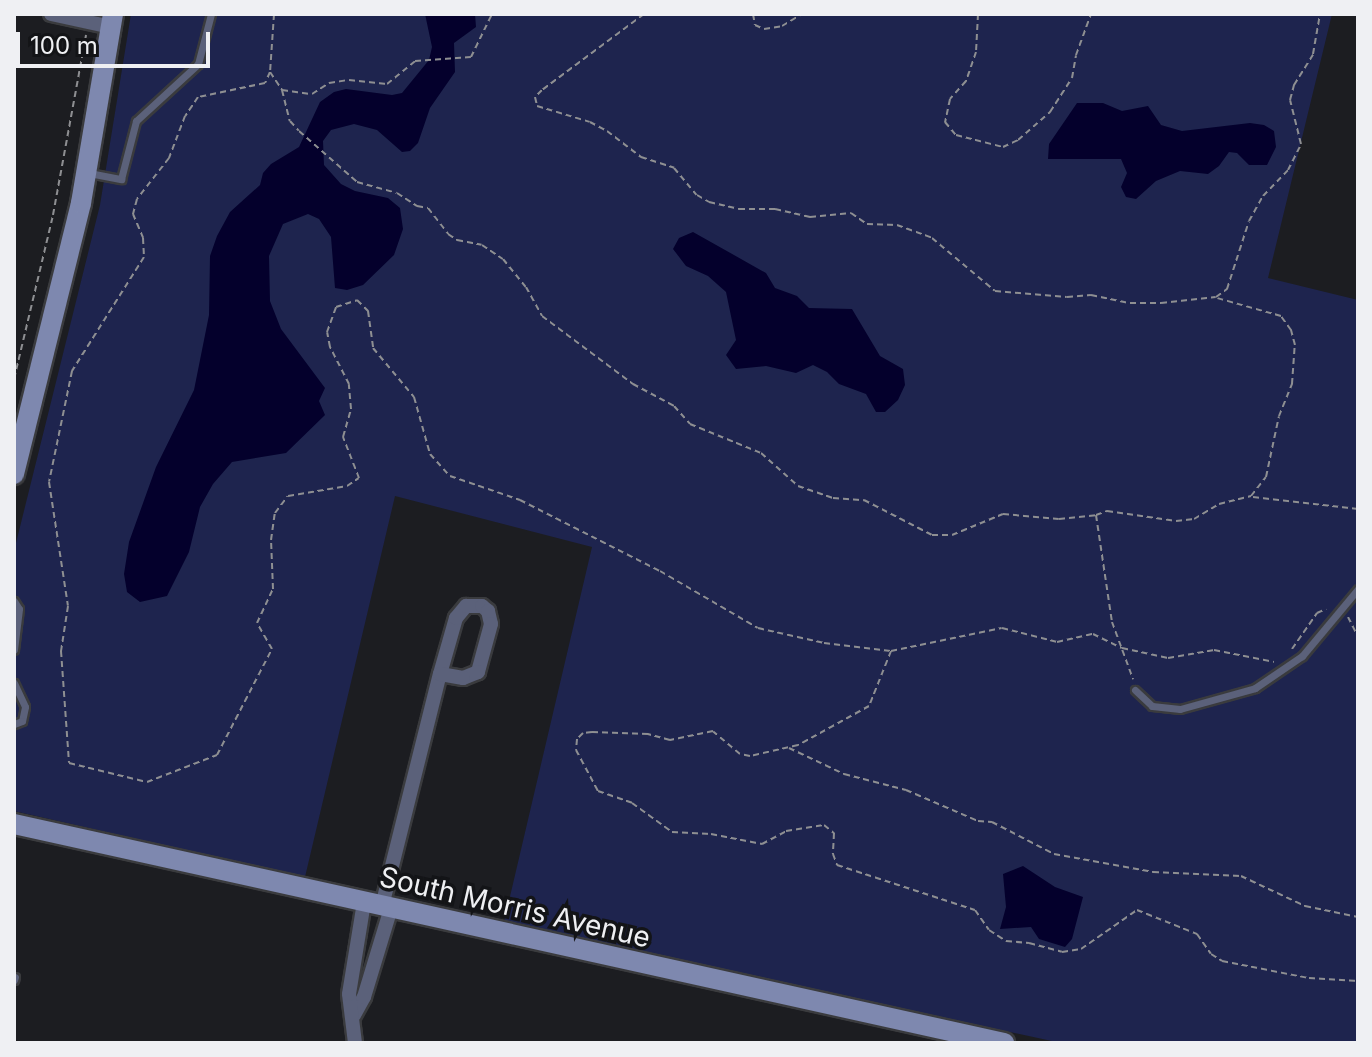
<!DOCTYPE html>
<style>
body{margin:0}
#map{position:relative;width:1372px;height:1057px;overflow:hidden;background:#1c1d21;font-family:Inter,sans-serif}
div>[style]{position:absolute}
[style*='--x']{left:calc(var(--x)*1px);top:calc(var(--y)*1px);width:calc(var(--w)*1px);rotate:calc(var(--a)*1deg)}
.green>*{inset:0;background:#1e244e}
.water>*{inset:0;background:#04002c}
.path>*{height:2px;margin-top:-1px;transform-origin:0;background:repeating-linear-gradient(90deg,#8e8f92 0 6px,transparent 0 10px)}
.roads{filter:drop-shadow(2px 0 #3a3b3e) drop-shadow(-2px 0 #3a3b3e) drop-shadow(0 2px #3a3b3e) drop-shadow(0 -2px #3a3b3e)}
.lane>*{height:7px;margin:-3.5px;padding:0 3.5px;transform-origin:3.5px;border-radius:3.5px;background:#5b617a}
.street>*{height:14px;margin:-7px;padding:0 7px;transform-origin:7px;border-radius:7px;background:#5b617a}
.secondary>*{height:20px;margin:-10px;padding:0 10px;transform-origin:10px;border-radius:10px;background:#7e88af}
span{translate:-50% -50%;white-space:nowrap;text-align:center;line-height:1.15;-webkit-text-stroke:7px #131417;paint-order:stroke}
.street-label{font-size:28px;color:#eff0f3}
.frame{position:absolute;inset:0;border:16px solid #eff0f3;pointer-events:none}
.scale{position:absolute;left:16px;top:32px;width:194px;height:36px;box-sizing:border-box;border:4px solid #eff0f3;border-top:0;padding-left:10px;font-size:24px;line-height:28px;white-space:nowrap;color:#eff0f3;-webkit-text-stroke:6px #131417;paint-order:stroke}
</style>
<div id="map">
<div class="green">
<i style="clip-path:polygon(131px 14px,1332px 14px,1268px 278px,1358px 300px,1358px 1043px,1061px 1043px,504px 922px,592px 547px,395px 496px,305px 877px,14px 811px,14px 551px,100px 205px)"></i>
</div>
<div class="water">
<i style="clip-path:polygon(425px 14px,475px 14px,476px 27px,454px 43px,455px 72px,430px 108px,418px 143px,410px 151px,402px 152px,377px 130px,354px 124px,331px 130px,323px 141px,324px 165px,341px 184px,355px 191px,388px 198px,400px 208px,403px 229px,394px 255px,363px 285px,347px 290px,335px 288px,331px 237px,319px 219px,308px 214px,283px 224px,269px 256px,270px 301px,281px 329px,325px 388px,319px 401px,325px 415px,286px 453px,232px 462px,213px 484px,200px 507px,189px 552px,167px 596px,140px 602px,127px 592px,124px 574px,129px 542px,156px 467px,194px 390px,209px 315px,210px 256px,217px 236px,230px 212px,260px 185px,263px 173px,271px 164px,299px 147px,320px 102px,334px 92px,346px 89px,392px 95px,402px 93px,429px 60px,432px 47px)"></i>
<i style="clip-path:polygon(1077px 103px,1103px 103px,1122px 111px,1148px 106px,1161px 125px,1182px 131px,1250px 123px,1264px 125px,1274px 131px,1276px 147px,1267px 165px,1249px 165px,1237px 153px,1229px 152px,1219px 166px,1208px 174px,1180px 171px,1156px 181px,1136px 199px,1126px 197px,1121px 187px,1127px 173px,1121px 159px,1048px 159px,1049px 144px)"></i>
<i style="clip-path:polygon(693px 232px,766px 273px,775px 288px,797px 296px,809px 308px,852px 309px,880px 356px,903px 369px,905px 385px,898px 400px,885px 412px,876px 412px,866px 394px,839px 384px,827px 372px,813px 365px,796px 373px,766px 366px,736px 369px,726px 355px,736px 340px,726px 292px,708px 276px,686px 266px,673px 249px,679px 238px)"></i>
<i style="clip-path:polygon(1023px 866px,1055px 887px,1083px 897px,1072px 939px,1065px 947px,1039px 939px,1031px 927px,1000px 929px,1006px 907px,1003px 874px)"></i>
</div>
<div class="path">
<i style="--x:274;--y:14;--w:58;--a:93.9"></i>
<i style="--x:270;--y:72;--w:22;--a:56"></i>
<i style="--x:282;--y:90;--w:32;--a:76"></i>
<i style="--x:290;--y:121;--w:13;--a:48"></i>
<i style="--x:299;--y:131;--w:77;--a:41.3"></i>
<i style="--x:357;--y:182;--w:41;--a:15.4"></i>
<i style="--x:397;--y:193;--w:24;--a:33"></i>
<i style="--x:417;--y:206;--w:11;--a:10"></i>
<i style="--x:428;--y:208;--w:33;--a:52"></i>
<i style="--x:448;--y:234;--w:11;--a:34"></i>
<i style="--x:457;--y:240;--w:25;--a:11"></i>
<i style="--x:482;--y:245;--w:25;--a:34"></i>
<i style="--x:503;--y:259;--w:36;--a:51"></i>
<i style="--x:526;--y:287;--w:33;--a:61"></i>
<i style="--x:542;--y:316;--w:114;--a:36.8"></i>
<i style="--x:633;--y:384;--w:47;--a:28.2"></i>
<i style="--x:674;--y:406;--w:24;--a:48"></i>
<i style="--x:690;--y:424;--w:77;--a:22.2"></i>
<i style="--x:761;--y:453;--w:50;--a:41.7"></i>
<i style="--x:798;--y:486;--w:37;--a:19"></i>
<i style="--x:833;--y:498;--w:31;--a:4"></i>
<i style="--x:864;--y:500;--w:76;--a:27.2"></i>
<i style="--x:932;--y:535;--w:20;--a:0"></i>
<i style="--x:952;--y:535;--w:55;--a:-22.4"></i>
<i style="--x:1003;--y:514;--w:56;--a:5.1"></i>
<i style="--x:1059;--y:519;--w:37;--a:-6"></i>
<i style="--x:1096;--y:515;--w:108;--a:81.5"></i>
<i style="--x:1112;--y:622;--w:61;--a:69.8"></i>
<i style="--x:644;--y:14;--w:127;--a:143.3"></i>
<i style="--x:542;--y:90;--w:10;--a:135"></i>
<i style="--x:535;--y:97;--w:9;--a:77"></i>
<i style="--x:537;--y:106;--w:55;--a:16.8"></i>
<i style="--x:590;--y:122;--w:19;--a:28"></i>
<i style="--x:607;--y:131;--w:43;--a:37.4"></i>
<i style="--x:641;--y:157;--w:35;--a:18"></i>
<i style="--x:674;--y:168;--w:35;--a:50"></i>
<i style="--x:697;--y:195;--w:14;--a:30"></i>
<i style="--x:709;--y:202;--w:31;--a:13"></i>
<i style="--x:739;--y:209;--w:36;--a:0"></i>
<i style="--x:775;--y:209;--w:36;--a:13"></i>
<i style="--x:810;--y:217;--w:41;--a:-5.6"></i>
<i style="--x:851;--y:213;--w:19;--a:35"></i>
<i style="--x:867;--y:224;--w:30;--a:2"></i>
<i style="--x:897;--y:225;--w:37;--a:20"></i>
<i style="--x:932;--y:238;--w:82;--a:40.1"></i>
<i style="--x:995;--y:291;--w:72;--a:4.8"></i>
<i style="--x:1067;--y:297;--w:24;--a:-5"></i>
<i style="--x:1091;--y:295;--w:40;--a:12"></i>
<i style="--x:1130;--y:303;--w:31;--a:0"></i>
<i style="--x:1161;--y:303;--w:55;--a:-6.2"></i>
<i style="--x:1216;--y:297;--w:14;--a:-36"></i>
<i style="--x:1227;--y:289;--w:71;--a:-72.1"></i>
<i style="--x:1249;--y:221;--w:29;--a:-61"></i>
<i style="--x:1263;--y:196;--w:36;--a:-46"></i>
<i style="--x:1288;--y:170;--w:29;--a:-63"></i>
<i style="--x:1301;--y:144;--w:45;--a:-104"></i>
<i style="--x:1290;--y:100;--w:16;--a:-75"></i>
<i style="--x:1294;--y:85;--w:36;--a:-58"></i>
<i style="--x:1313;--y:54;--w:41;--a:-80.1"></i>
<i style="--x:753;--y:14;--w:11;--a:80"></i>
<i style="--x:755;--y:25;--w:10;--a:24"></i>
<i style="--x:764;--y:29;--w:18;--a:-9"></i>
<i style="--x:782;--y:26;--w:23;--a:-31"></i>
<i style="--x:978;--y:14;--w:38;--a:93"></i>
<i style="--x:976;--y:52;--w:31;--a:109"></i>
<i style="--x:966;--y:81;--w:24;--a:132"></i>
<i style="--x:950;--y:99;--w:24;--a:102"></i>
<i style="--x:945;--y:122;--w:17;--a:50"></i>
<i style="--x:956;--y:135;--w:49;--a:14.3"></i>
<i style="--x:1003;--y:147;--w:17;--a:-25"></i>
<i style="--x:1018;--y:140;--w:43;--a:-41.2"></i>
<i style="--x:1050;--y:112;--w:40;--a:-57.1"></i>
<i style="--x:1072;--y:78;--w:23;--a:-80"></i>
<i style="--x:1076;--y:55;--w:44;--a:-69.9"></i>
<i style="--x:270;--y:72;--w:12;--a:114"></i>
<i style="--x:265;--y:83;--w:68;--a:168.2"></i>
<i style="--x:198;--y:97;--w:23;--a:124"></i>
<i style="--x:185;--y:116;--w:45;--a:110.9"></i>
<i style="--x:169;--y:158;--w:52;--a:128"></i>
<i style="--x:137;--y:199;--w:16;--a:105"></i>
<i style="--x:133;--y:214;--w:26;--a:67"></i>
<i style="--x:143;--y:238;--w:19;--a:87"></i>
<i style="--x:144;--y:257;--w:135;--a:122.3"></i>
<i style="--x:72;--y:371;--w:113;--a:101.7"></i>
<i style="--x:49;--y:482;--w:125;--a:81.3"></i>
<i style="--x:68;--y:606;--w:46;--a:98.8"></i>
<i style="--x:61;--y:651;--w:112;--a:85.9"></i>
<i style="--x:69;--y:763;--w:80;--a:13.7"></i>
<i style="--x:147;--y:782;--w:75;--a:-21.1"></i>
<i style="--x:217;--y:755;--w:119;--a:-62.6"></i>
<i style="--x:272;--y:649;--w:30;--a:-120"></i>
<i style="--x:257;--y:623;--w:38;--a:-65"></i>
<i style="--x:273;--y:589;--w:49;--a:-92.3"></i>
<i style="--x:271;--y:540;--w:27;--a:-82"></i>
<i style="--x:275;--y:513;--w:21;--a:-53"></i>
<i style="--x:288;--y:496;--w:60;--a:-9.6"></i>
<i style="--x:347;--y:486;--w:14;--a:-34"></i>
<i style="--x:359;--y:478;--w:44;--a:-111.3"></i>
<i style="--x:343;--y:437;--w:29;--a:-74"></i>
<i style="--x:351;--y:409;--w:25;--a:-95"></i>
<i style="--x:349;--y:384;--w:42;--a:-117.2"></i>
<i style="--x:330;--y:347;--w:15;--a:-101"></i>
<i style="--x:327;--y:332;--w:27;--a:-70"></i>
<i style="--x:336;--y:307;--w:22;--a:-18"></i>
<i style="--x:357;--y:300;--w:16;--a:45"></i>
<i style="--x:368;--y:311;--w:37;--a:82"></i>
<i style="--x:373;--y:348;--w:64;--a:50.1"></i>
<i style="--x:414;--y:397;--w:59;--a:74.3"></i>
<i style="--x:430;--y:454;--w:30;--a:48"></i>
<i style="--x:450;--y:476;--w:74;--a:18.9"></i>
<i style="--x:520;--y:500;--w:157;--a:26.9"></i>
<i style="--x:660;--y:571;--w:113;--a:30.2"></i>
<i style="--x:758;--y:628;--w:68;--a:12.8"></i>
<i style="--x:824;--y:643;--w:67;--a:6.8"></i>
<i style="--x:891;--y:651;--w:113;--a:-11.7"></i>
<i style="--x:1002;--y:628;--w:57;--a:14.3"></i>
<i style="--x:1057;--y:642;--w:37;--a:-13"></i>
<i style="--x:1093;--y:634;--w:32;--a:26"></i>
<i style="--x:1122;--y:648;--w:47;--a:12.3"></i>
<i style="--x:1168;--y:658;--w:47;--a:-9.9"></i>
<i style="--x:1214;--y:650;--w:61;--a:11.3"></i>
<i style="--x:282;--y:90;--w:30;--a:8"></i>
<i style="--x:312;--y:94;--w:20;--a:-33"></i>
<i style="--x:329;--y:83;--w:20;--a:-9"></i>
<i style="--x:349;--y:80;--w:38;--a:6"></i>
<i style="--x:387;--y:84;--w:36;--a:-39"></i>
<i style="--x:415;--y:61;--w:56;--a:-4.1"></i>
<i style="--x:471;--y:57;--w:48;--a:-64"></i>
<i style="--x:14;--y:379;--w:169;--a:-76.6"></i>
<i style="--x:53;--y:215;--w:183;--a:-79.6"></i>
<i style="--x:1253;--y:497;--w:106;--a:6.5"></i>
<i style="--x:1096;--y:515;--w:12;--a:-20"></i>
<i style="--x:1107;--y:511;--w:70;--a:8.2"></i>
<i style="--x:1176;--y:521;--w:18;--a:-6"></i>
<i style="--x:1194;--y:519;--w:29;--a:-31"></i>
<i style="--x:1219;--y:504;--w:33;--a:-14"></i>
<i style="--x:1251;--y:496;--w:24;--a:-52"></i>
<i style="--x:1266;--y:477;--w:62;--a:-78"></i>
<i style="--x:1279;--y:416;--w:35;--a:-68"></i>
<i style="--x:1292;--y:384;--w:39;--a:-86"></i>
<i style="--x:1295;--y:345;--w:16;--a:-105"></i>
<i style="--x:1291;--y:330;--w:17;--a:-126"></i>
<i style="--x:1281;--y:316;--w:66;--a:-164.3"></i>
<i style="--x:1348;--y:617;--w:22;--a:63"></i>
<i style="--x:1292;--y:649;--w:44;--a:-55.2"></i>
<i style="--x:1317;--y:613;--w:10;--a:-24"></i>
<i style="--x:891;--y:651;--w:59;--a:111.8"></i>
<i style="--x:869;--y:706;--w:81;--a:151.2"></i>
<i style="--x:798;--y:745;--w:49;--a:167.1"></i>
<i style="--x:750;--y:756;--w:10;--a:-169"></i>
<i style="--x:740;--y:754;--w:35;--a:-140"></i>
<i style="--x:713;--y:731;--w:44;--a:168.2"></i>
<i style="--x:670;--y:740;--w:23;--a:-165"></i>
<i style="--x:648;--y:734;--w:56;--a:-178"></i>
<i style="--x:592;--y:732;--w:9;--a:174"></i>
<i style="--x:583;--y:733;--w:8;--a:135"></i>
<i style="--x:577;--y:739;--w:11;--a:95"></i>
<i style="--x:576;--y:750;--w:47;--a:61.8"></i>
<i style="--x:598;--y:791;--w:36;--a:19"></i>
<i style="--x:632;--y:803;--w:49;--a:35.9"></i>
<i style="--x:672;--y:832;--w:39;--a:3"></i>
<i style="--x:711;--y:834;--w:52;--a:11.1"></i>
<i style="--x:762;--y:844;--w:27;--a:-28"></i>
<i style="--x:786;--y:831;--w:38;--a:-9"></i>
<i style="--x:824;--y:825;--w:13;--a:39"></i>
<i style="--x:834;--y:833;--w:21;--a:93"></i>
<i style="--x:833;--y:854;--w:12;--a:70"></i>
<i style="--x:837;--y:865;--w:145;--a:18.1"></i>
<i style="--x:975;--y:910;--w:24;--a:55"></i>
<i style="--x:989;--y:930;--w:20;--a:33"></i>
<i style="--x:1006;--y:941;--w:23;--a:5"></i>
<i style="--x:1029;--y:943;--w:34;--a:15"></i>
<i style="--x:1062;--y:952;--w:19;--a:-9"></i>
<i style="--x:1081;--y:949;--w:68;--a:-34.9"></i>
<i style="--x:1137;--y:910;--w:65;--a:21.8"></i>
<i style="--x:1197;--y:934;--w:24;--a:55"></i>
<i style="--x:1211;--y:954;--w:13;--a:32"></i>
<i style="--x:1222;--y:961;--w:89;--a:11.1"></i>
<i style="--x:1309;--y:978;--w:49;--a:3.5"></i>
<i style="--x:789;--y:748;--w:61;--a:25.3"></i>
<i style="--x:844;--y:774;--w:64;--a:14.5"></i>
<i style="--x:906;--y:790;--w:78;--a:23.3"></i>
<i style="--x:978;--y:821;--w:14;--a:4"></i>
<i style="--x:992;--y:822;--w:70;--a:27.3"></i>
<i style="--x:1054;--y:854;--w:101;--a:10.3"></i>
<i style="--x:1153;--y:872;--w:88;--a:2.6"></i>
<i style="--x:1241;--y:876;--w:71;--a:25.1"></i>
<i style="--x:1305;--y:906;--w:54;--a:11.7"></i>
</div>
<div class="roads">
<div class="lane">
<i style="--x:89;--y:173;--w:33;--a:11"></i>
<i style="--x:121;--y:179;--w:60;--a:-75.5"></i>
<i style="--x:136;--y:121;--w:84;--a:-42.6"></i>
<i style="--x:198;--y:64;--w:52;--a:-75.4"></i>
<i style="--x:14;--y:601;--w:9;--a:58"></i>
<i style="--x:19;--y:609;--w:41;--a:97"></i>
<i style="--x:14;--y:683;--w:26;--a:65"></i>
<i style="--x:25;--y:707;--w:14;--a:102"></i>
<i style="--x:22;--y:721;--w:9;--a:159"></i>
<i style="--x:1135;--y:690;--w:23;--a:43"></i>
<i style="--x:1152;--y:706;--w:28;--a:6"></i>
<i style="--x:1180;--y:709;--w:78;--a:-15.6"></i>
<i style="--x:1255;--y:688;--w:57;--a:-34.2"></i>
<i style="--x:1302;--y:656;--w:87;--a:-50.1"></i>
<i style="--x:14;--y:980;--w:3;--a:-72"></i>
</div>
<div class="street">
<i style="--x:51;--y:14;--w:61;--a:12.2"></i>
<i style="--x:382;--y:906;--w:239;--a:-76"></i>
<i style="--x:440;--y:674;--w:58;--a:-74.1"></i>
<i style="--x:456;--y:618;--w:16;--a:-50"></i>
<i style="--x:466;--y:606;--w:16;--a:0"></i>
<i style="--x:482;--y:606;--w:8;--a:40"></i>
<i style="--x:488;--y:611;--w:13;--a:77"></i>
<i style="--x:491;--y:624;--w:50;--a:105.2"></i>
<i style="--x:478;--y:672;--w:16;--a:158"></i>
<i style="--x:463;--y:678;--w:23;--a:-170"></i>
<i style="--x:354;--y:1015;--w:21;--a:-61"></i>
<i style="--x:364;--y:997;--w:93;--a:-73.1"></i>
<i style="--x:355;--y:1043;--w:49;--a:-97"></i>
<i style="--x:349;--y:994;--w:93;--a:-80.7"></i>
</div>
<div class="secondary">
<i style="--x:14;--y:474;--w:279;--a:-76.1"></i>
<i style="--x:81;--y:203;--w:192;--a:-80.4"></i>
<i style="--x:14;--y:824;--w:1014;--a:12.47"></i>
</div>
</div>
<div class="street-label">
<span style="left:515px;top:907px;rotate:13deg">South Morris Avenue</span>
</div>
<div class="frame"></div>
<div class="scale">100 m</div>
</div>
